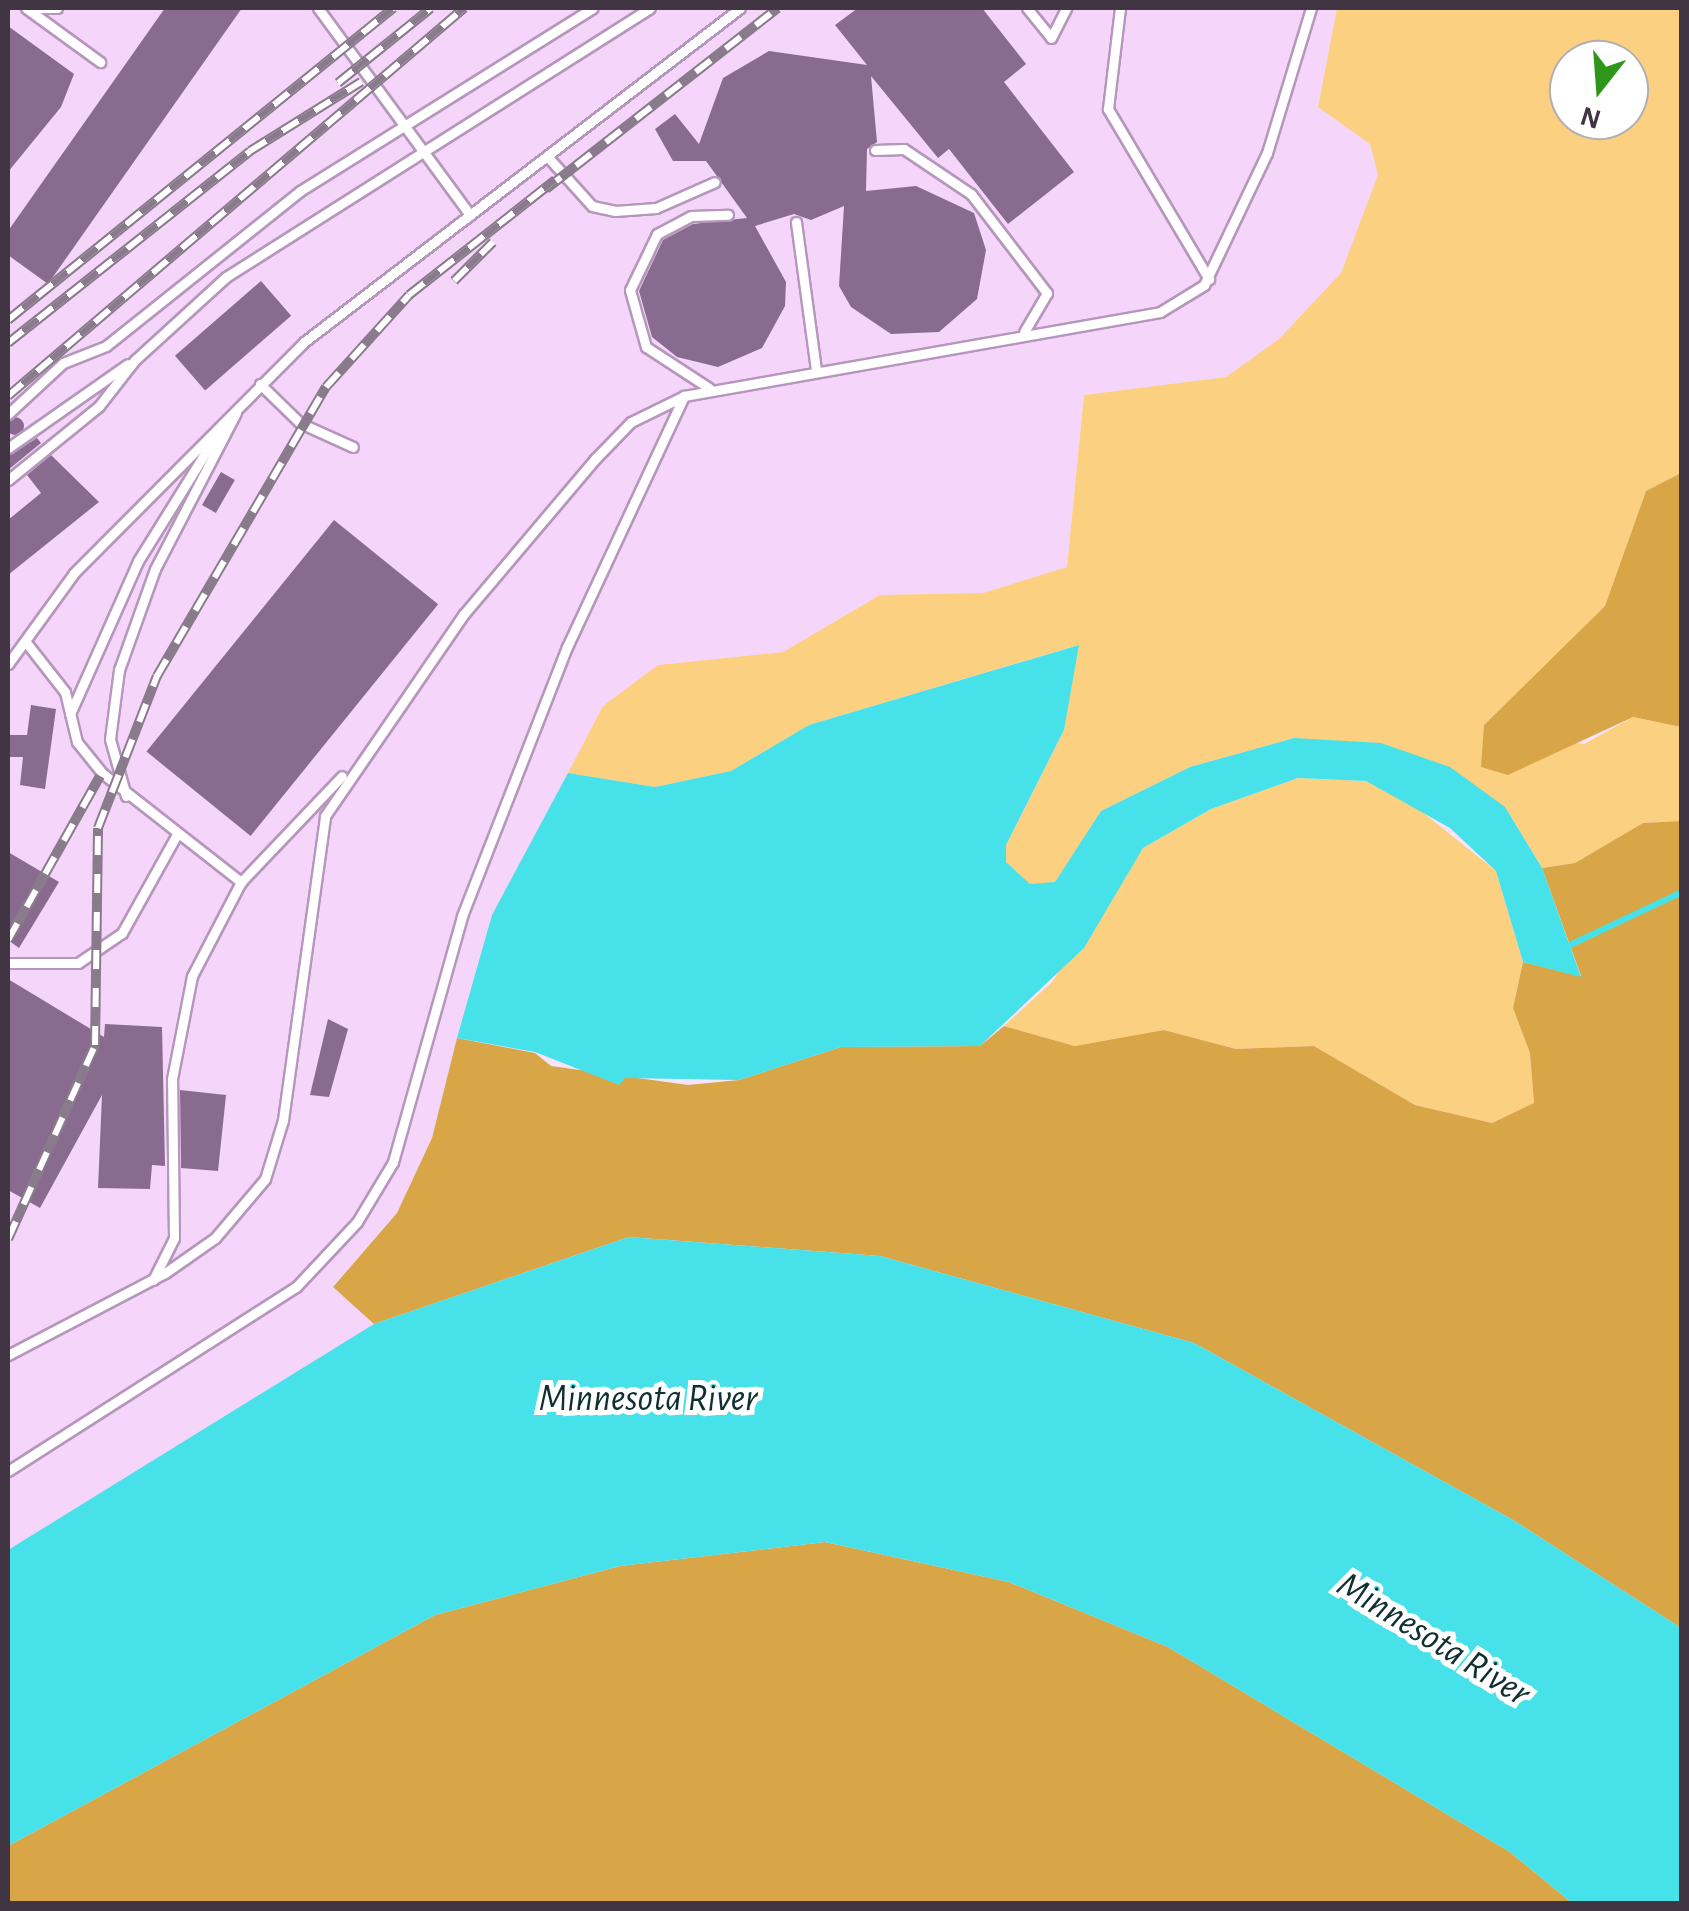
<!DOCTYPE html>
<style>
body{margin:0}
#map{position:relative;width:1689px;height:1911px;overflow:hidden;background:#f7e3fa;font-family:"Alegreya Sans",sans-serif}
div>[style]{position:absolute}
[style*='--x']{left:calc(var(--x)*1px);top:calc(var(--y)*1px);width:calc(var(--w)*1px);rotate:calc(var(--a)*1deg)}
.built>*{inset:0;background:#f5d6fa}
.green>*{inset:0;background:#fcd081}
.forest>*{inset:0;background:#d8a647}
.water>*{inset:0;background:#47e1ea}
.stream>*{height:6px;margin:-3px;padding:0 3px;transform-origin:3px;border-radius:3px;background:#47e1ea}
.building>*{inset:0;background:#886b8e;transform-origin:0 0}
.round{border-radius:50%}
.roads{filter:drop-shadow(2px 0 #b697bc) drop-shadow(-2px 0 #b697bc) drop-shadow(0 2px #b697bc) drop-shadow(0 -2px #b697bc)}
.lane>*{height:9px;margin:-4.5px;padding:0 4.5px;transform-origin:4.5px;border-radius:4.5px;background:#fff}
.rail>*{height:10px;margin-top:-5px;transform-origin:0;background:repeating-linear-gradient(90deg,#fff 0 19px,#897a8c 0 38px);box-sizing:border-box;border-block:2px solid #897a8c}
span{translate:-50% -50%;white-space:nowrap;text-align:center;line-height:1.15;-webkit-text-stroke:10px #fff;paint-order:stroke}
.water-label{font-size:38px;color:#0f2f31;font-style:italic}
.frame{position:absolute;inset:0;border:10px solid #413443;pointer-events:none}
.north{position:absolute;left:1549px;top:40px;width:100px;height:100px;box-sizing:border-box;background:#fff;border:2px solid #b3aeb4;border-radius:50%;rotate:197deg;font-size:28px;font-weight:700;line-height:40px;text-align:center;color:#413443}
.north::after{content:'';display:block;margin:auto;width:35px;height:45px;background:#2f951b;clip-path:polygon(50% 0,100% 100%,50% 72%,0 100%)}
</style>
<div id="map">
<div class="built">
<i style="clip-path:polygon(8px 8px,1337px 8px,1318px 107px,1371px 144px,1378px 175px,1341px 274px,1279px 339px,1226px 377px,1084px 395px,1067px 567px,983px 593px,880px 595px,783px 652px,658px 665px,492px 915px,432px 1138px,397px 1213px,333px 1286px,374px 1324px,8px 1550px)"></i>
</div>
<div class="green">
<i style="clip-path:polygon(evenodd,1337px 8px,1681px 8px,1681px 473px,1646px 491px,1605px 606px,1484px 725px,1584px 744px,1633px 717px,1681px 727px,1681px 821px,1643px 823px,1575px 863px,1542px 868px,1505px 807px,1294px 738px,1190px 767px,1101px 811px,1055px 883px,1030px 885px,1006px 862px,1006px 845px,1064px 730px,1078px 645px,809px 725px,731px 771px,655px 787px,568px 773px,603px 706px,658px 665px,783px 652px,880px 595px,983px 593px,1067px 567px,1084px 395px,1226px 377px,1279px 339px,1341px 273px,1378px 175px,1370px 144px,1318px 107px,1337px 8px,1569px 60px,1629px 60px,1629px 120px,1569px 120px,1569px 60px)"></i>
<i style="clip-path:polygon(1298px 778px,1366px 781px,1401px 795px,1496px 871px,1523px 962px,1513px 1008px,1530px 1053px,1534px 1103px,1492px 1123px,1415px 1105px,1314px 1046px,1236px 1049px,1164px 1030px,1075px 1046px,1004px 1026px,1052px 982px,1143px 848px,1211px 809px)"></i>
</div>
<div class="forest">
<i style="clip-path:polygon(1681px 473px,1681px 727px,1633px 717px,1508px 775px,1481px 767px,1484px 725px,1605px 606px,1646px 491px)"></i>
<i style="clip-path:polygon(1681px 821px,1681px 1628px,1513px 1520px,1194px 1343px,880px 1256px,629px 1237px,374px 1324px,333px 1287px,397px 1213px,432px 1138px,457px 1038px,535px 1053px,551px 1066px,688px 1085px,739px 1080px,841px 1047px,980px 1046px,1004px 1026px,1075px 1046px,1164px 1030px,1236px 1049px,1314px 1046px,1415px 1105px,1492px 1123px,1534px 1103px,1530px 1053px,1513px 1008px,1523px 962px,1581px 976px,1542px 868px,1575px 863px,1643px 823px)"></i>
<i style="clip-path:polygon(825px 1542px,1009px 1582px,1168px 1647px,1510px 1852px,1572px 1903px,8px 1904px,8px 1846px,435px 1615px,620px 1566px)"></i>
</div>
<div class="water">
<i style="clip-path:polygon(1079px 645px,1064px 730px,1006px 845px,1006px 862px,1030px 884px,1055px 882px,1101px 811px,1190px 767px,1294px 738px,1381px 743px,1450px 767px,1505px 807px,1542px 868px,1581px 977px,1523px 962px,1496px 871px,1450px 828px,1366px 781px,1298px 778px,1211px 809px,1143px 848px,1084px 948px,980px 1046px,841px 1047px,739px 1080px,625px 1078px,619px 1085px,535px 1052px,457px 1038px,492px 915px,568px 773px,655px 787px,731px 771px,809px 725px)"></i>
<i style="clip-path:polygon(629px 1237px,880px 1256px,1194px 1343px,1513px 1520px,1681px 1628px,1681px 1903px,1572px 1903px,1510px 1852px,1168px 1647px,1009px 1582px,825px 1542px,620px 1566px,435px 1615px,8px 1846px,8px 1550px,374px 1324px)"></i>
</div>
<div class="stream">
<i style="--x:1570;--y:945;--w:124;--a:-25.3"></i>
</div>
<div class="building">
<i style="clip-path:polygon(165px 8px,242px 8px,48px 284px,8px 255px,8px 231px)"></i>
<i style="clip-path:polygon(858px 8px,982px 8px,1026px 64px,1004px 82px,1074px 172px,1008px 224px,949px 149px,938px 158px,871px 76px,877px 142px,867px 149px,866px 191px,916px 186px,974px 213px,986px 250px,977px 299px,939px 332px,891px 334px,851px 307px,839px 286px,844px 206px,811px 220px,794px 214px,755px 226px,786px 282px,785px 306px,762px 348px,718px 367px,677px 357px,652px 337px,639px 291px,663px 240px,693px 224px,747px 218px,706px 161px,673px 161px,655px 129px,675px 114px,699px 144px,723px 78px,769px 51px,867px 65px,835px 25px)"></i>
<i style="clip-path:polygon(8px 26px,74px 74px,61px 107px,8px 172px)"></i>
<i style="left:261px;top:281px;width:46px;height:114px;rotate:49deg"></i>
<i class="round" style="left:6px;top:417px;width:18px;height:18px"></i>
<i style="clip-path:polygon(37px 438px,41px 443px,8px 470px,8px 456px)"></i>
<i style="clip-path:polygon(51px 455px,99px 502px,8px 575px,8px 520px,41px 493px,27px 475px)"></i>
<i style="left:221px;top:472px;width:16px;height:38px;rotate:30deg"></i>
<i style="left:334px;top:520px;width:134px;height:298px;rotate:39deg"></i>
<i style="clip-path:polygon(31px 705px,56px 709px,45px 789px,20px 785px,23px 757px,8px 757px,8px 735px,27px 735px)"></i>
<i style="clip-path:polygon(8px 852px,59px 882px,19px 948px,8px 940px)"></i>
<i style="clip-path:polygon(8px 979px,104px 1037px,105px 1024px,162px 1027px,165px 1166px,152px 1165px,150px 1189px,98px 1188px,102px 1095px,40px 1208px,8px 1190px)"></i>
<i style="clip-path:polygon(328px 1019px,348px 1029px,329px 1097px,310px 1095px)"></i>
<i style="clip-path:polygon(180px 1090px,226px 1095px,218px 1171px,181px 1168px)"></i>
</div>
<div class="roads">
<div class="lane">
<i style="--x:26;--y:8;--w:92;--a:36.1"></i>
<i style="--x:40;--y:8;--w:17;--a:0"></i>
<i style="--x:318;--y:8;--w:257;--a:53.7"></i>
<i style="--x:1027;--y:8;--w:38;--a:51"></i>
<i style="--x:1051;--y:38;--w:34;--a:-63"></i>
<i style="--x:1120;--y:8;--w:102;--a:96.8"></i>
<i style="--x:1108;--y:109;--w:198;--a:59.3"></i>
<i style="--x:875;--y:150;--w:29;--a:-2"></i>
<i style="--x:904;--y:149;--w:81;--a:33.9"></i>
<i style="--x:971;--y:194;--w:125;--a:52.5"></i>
<i style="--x:1047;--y:293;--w:45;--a:120.5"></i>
<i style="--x:547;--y:156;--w:67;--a:48"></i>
<i style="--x:592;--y:206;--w:24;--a:12"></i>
<i style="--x:615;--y:211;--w:41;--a:-4.2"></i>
<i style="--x:656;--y:208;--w:64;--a:-23.8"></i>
<i style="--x:796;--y:222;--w:148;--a:82.3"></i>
<i style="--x:260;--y:384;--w:56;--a:44.3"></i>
<i style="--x:300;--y:423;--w:58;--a:24.4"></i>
<i style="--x:709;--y:388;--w:75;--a:-146.9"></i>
<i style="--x:646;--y:347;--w:59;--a:-105.7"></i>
<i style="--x:630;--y:290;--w:62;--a:-64.3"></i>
<i style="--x:657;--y:234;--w:38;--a:-28"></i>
<i style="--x:691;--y:216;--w:37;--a:-2"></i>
<i style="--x:8;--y:414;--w:75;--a:-42.8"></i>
<i style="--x:63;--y:363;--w:46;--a:-21.6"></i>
<i style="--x:106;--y:346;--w:248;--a:-38.6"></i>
<i style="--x:300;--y:191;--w:345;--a:-32"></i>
<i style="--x:8;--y:448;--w:146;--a:-35"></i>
<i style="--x:8;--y:480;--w:117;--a:-39.1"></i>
<i style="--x:99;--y:406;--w:58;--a:-52"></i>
<i style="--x:135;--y:360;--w:123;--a:-42.4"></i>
<i style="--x:226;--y:277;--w:502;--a:-32.39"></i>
<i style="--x:25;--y:641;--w:65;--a:51.9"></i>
<i style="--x:65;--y:692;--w:51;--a:76.5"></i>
<i style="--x:77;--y:742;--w:40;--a:51"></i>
<i style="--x:102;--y:773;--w:177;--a:38.1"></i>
<i style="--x:8;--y:664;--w:112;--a:-54"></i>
<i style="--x:74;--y:573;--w:326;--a:-45.1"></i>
<i style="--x:304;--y:342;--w:549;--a:-37.45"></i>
<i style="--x:70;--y:714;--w:167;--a:-66"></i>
<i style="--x:138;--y:561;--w:153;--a:-58.1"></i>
<i style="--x:126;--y:796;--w:59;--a:-105.7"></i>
<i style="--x:110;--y:739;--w:70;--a:-82.6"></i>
<i style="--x:119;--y:670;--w:107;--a:-70.4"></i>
<i style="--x:155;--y:569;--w:176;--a:-62.6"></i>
<i style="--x:8;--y:963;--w:70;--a:0"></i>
<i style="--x:78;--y:963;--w:53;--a:-34.3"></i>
<i style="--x:122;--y:933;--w:111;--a:-60.9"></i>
<i style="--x:153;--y:1280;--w:47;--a:-63.4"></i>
<i style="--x:174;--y:1238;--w:159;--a:-90.7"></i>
<i style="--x:172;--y:1079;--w:105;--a:-79"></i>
<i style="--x:192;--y:976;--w:106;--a:-62.5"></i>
<i style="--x:241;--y:882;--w:146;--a:-46.4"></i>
<i style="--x:8;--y:1355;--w:177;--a:-27.6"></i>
<i style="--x:165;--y:1273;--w:61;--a:-35"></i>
<i style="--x:215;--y:1238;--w:77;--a:-49.7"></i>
<i style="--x:265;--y:1179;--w:62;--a:-73"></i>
<i style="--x:283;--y:1120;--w:307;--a:-82.1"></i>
<i style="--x:325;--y:816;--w:245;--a:-55.5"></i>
<i style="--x:464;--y:614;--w:203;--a:-49.8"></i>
<i style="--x:595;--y:459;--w:52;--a:-45.8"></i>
<i style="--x:631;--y:422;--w:59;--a:-26.1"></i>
<i style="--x:8;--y:1471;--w:342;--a:-32.6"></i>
<i style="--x:296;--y:1287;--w:89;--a:-46.8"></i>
<i style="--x:357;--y:1222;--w:70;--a:-59"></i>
<i style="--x:393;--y:1162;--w:255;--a:-74.3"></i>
<i style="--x:462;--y:916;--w:289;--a:-68.7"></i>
<i style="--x:567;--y:647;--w:277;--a:-65"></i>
<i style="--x:684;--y:396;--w:483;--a:-10"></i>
<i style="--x:1160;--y:312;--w:52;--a:-31.5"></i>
<i style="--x:1204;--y:285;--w:146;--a:-64.5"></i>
<i style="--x:1267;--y:153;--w:152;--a:-73.1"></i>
</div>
</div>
<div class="rail">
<i style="--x:338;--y:83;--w:119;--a:-38.9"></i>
<i style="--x:546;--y:189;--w:294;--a:-38"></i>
<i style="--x:454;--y:281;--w:55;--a:-45"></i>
<i style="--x:8;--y:320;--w:496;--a:-39"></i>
<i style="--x:8;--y:343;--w:309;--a:-38.4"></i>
<i style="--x:250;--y:151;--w:131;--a:-31.9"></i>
<i style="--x:8;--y:396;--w:599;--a:-40.39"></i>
<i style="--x:8;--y:940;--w:188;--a:-60.7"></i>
<i style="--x:8;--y:1239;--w:213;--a:-65.8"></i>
<i style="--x:95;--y:1045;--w:217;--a:-89.2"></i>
<i style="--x:98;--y:828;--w:163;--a:-68.8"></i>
<i style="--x:157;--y:676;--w:335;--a:-59.7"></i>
<i style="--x:326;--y:387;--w:124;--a:-47.9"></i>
<i style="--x:409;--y:295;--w:186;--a:-38.2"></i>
</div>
<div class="water-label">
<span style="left:648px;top:1400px">Minnesota River</span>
<span style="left:1433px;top:1640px;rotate:32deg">Minnesota River</span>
</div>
<div class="frame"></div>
<div class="north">N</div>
</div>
